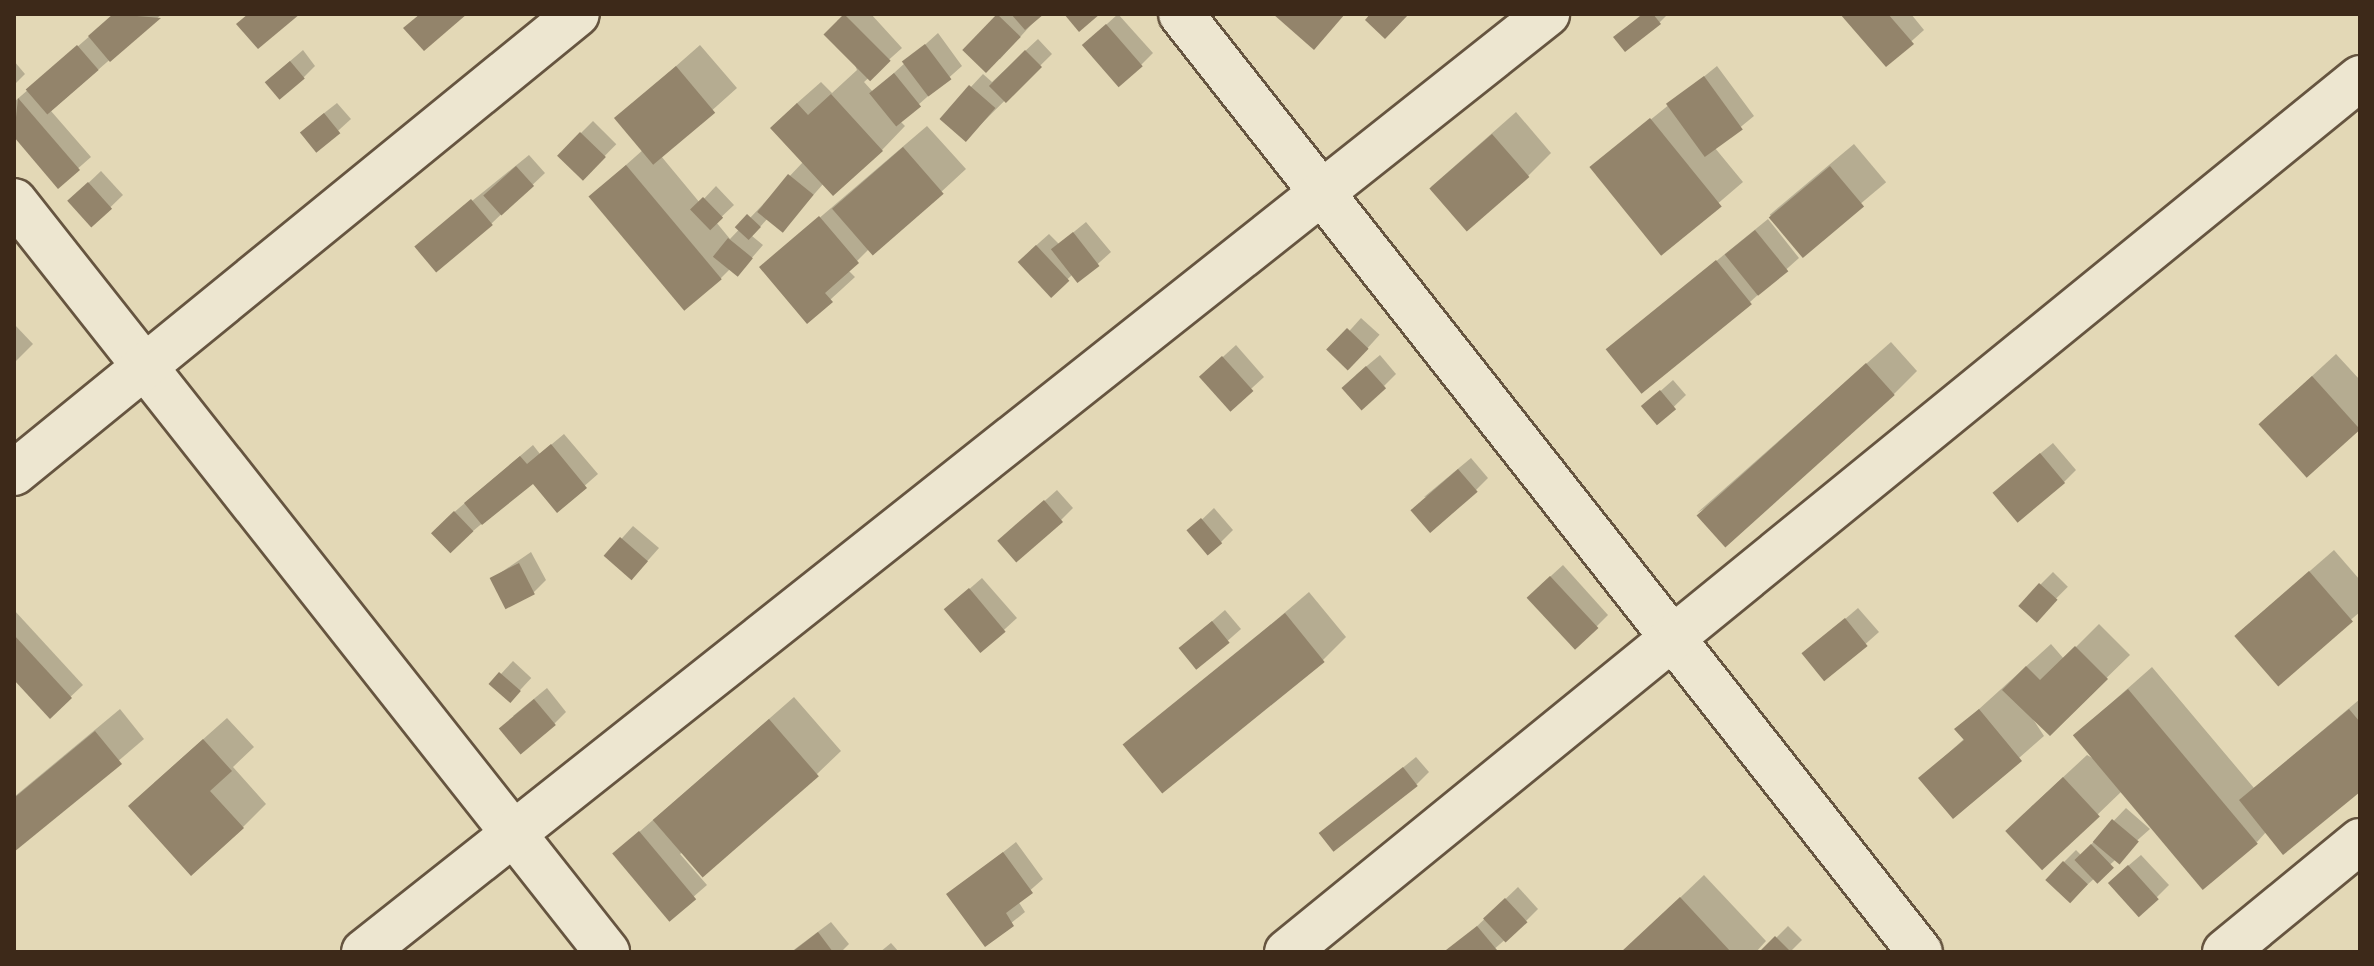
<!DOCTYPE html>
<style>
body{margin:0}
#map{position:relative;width:2374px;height:966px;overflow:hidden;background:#e3d8b6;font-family:Vollkorn,serif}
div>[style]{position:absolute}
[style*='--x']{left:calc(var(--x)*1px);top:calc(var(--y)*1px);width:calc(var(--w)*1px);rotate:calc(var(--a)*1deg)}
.shadow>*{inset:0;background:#0003;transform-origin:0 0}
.building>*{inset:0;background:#93846b;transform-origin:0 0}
.roads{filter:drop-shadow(2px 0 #665540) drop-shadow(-2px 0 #665540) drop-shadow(0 2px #665540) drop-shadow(0 -2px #665540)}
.minor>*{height:44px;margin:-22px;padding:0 22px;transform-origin:22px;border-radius:22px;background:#ede6d0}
span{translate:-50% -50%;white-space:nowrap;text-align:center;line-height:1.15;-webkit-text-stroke:6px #ede6d0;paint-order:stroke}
.frame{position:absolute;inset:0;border:16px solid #3d2919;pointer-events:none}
</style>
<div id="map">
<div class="shadow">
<i style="clip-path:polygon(115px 14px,162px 14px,51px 111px,91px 157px,58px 186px,14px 134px,14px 102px)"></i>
<i style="clip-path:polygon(845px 14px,871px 14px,902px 48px,864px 82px,873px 92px,938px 33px,962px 66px,900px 121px,905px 126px,882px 150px,824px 183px,793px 218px,768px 218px,752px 236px,763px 245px,737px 275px,730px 269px,720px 279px,591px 196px,644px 149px,617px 118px,700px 45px,737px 88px,661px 156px,700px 203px,716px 186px,734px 205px,716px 222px,730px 239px,804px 161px,796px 104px,821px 82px,832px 93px,857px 70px,837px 21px)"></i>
<i style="clip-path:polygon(1000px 14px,1041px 14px,1000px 59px,966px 51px)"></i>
<i style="clip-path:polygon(1118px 14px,1153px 53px,1141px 65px,1097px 33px)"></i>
<i style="clip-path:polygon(1642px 14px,1668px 14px,1659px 23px,1628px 26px)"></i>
<i style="clip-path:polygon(1843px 14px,1911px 14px,1924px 30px,1886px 64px)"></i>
<i style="clip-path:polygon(1038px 39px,1052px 54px,977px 128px,941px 119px,983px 74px,992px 82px)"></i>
<i style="clip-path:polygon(303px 50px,315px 66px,303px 78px,267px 81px)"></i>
<i style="clip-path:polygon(14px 61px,25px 74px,14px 85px)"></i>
<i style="clip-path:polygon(1717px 66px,1754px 116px,1715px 148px,1743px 182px,1660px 253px,1592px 167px)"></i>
<i style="clip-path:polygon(337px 103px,351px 119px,317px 150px,314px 121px)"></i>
<i style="clip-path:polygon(1516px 112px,1551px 153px,1528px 176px,1431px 187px)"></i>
<i style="left:593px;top:121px;width:33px;height:48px;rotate:45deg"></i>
<i style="clip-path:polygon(927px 126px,966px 169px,875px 253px,870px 248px,848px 270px,855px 277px,807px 321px,762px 267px)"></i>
<i style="left:1854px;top:144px;width:50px;height:110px;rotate:50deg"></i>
<i style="clip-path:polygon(529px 155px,545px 173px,491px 224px,430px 235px)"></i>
<i style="clip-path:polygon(101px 171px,123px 195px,92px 225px,82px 189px)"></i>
<i style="clip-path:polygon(1768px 219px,1799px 258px,1750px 302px,1608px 349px)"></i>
<i style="clip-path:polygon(1086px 222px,1111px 252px,1079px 281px,1073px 274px,1050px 296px,1031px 250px,1049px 234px,1059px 244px)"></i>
<i style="left:1361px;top:318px;width:25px;height:45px;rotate:42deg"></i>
<i style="clip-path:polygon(14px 324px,33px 344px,14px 363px)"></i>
<i style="clip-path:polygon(1891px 342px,1917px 371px,1894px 394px,1697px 513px)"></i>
<i style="clip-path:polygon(1236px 345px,1264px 377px,1229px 409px,1214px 365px)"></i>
<i style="clip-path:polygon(2336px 354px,2360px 380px,2360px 426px,2307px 474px,2261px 423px)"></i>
<i style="clip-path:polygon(1380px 355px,1396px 374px,1384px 386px,1356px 375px)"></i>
<i style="clip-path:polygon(1673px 380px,1686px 395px,1657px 423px,1656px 395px)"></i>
<i style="clip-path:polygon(564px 434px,598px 474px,557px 510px,533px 481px,449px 551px,445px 520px,533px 445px,540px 454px)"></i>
<i style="clip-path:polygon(2053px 443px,2076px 470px,2064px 482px,2007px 481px)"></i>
<i style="clip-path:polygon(1471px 458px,1488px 478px,1476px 490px,1424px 497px)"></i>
<i style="clip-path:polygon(1057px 490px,1073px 508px,1061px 520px,1013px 529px)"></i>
<i style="clip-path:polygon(1214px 508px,1233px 530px,1221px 542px,1190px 531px)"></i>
<i style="clip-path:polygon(633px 526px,659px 548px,643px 566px,606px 556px)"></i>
<i style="clip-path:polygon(2334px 550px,2360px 580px,2360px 612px,2276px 683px,2236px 635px)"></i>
<i style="clip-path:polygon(531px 552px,546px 580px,534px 592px,493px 578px)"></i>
<i style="clip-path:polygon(1563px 565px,1608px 615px,1596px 627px,1541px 585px)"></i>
<i style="left:2053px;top:572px;width:21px;height:47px;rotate:45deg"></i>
<i style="clip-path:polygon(982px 578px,1017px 618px,983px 649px,959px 598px)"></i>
<i style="clip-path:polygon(1309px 592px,1346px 637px,1323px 660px,1127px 747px)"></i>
<i style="clip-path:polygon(1858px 608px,1879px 632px,1826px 679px,1817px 643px)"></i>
<i style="clip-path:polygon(14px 610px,83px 685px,50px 716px,14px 677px)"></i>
<i style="clip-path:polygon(1225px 610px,1241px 629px,1198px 667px,1194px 637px)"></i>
<i style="clip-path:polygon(2099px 624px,2130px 655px,2050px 733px,2029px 713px,2044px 736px,1953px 816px,1921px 778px,1965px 738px,1957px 729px,2051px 644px,2064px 659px)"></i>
<i style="left:513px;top:661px;width:25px;height:32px;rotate:43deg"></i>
<i style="clip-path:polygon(2152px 667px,2254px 788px,2360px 699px,2360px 789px,2267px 831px,2257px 842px,2122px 791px,2043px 867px,2031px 807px,2087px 755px,2096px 760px,2075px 735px)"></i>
<i style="clip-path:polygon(547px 688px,566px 712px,554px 724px,513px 716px)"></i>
<i style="clip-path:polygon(794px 697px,841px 751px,817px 774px,680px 854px,707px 885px,669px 918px,614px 854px)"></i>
<i style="clip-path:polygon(120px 709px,144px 739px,14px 850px,14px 797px)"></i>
<i style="clip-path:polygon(227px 718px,254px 747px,233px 767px,266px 804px,243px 827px,154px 783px)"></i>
<i style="clip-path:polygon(1416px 757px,1429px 772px,1417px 784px,1335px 823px)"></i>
<i style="clip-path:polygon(2126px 808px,2150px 829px,2069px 901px,2047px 879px,2076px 850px,2081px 855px)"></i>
<i style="clip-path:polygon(1016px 842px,1043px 879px,1018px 901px,1025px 912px,985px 944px,949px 895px)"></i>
<i style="clip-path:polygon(2141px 855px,2169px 885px,2139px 915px,2122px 871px)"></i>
<i style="clip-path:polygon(1704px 875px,1766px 941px,1756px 952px,1623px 952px)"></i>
<i style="clip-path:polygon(1518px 887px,1538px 909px,1526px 921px,1491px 952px,1450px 952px)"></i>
<i style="clip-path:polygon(831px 922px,849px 944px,841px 952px,791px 952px)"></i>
<i style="clip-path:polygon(1788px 926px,1802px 940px,1790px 952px,1762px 952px)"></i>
<i style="clip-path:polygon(891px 943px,899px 952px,880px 952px)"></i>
</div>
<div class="building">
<i style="clip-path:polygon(113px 14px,161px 18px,110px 62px,88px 36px)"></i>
<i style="clip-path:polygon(248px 14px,300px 14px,258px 49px,236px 24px)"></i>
<i style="clip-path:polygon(420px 14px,467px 14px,424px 51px,403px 28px)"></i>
<i style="left:844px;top:14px;width:66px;height:29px;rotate:45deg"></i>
<i style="left:997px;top:14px;width:33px;height:50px;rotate:44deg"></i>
<i style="clip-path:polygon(1011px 14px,1044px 14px,1025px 30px)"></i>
<i style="clip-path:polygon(1064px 14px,1100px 14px,1079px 32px)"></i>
<i style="clip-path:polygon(1273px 14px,1345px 14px,1314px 50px)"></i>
<i style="clip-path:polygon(1370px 14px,1409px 14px,1385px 39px,1365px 20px)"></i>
<i style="clip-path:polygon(1643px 14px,1653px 14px,1661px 24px,1625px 52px,1613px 37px)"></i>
<i style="clip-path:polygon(1840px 14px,1888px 14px,1914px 44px,1886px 67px)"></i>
<i style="left:1106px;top:24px;width:56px;height:32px;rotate:49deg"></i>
<i style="left:925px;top:44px;width:44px;height:29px;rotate:53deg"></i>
<i style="left:77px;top:45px;width:33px;height:68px;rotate:49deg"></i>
<i style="left:1025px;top:50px;width:24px;height:51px;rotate:45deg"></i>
<i style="left:290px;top:61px;width:23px;height:33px;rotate:50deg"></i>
<i style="left:676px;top:66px;width:61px;height:81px;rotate:50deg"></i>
<i style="left:894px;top:73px;width:43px;height:32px;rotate:51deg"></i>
<i style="left:1704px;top:76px;width:66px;height:47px;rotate:54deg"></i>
<i style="left:969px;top:85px;width:35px;height:45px;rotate:41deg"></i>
<i style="clip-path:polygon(831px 94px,883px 151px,833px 196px,770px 128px,797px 103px,808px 115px)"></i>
<i style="clip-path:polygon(18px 98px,80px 170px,58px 189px,14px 137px)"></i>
<i style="left:324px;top:113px;width:26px;height:31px;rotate:51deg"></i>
<i style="left:1650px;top:118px;width:114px;height:78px;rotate:51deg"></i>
<i style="left:580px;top:132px;width:36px;height:33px;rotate:44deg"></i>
<i style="left:1492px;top:134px;width:57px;height:83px;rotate:49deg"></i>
<i style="left:903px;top:147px;width:62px;height:94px;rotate:49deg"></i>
<i style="left:626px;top:165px;width:149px;height:49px;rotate:50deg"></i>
<i style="left:516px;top:166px;width:27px;height:44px;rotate:48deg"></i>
<i style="left:1830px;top:166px;width:53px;height:80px;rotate:50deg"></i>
<i style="left:788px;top:174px;width:33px;height:49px;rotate:39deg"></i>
<i style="left:88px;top:182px;width:36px;height:28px;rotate:48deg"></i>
<i style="left:703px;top:197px;width:29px;height:18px;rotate:46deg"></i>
<i style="left:471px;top:199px;width:34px;height:74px;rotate:50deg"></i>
<i style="left:747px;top:214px;width:19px;height:18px;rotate:43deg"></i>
<i style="clip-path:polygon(819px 216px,859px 263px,825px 293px,833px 302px,807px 324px,759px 267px)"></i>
<i style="left:1755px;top:230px;width:53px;height:39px;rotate:51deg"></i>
<i style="left:1073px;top:232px;width:43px;height:28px;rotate:52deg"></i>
<i style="left:728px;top:238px;width:32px;height:24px;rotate:39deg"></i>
<i style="left:1036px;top:245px;width:49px;height:25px;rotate:47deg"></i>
<i style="left:1716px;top:260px;width:57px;height:142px;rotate:51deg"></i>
<i style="left:1347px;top:328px;width:30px;height:30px;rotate:44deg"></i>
<i style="left:1222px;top:356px;width:47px;height:31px;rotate:48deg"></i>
<i style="left:1866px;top:363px;width:43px;height:228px;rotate:48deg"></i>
<i style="left:1366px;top:366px;width:30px;height:33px;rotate:48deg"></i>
<i style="left:2312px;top:376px;width:72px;height:72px;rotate:48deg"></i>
<i style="left:1660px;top:390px;width:25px;height:25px;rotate:50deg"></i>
<i style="clip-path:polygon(551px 444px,587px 488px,557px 513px,533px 484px,482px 525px,464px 503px,520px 456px,527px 464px)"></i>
<i style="left:2040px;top:453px;width:39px;height:62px;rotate:50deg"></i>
<i style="left:1458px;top:469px;width:30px;height:63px;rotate:49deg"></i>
<i style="left:1044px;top:500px;width:29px;height:62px;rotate:49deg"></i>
<i style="left:454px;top:511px;width:28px;height:32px;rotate:46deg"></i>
<i style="left:1201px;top:518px;width:33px;height:19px;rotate:50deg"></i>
<i style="left:620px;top:537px;width:37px;height:25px;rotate:41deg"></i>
<i style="left:519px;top:563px;width:35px;height:33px;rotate:63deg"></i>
<i style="left:2309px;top:571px;width:67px;height:99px;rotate:49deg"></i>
<i style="left:1550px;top:576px;width:71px;height:32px;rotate:47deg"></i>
<i style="left:2039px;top:583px;width:25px;height:31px;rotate:42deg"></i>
<i style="left:969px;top:588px;width:57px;height:33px;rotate:50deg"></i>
<i style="left:1285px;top:613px;width:63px;height:209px;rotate:51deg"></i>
<i style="left:1845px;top:618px;width:36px;height:56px;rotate:51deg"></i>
<i style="left:1212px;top:621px;width:28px;height:43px;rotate:51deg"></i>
<i style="clip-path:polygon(14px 635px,72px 698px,50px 719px,14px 680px)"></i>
<i style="clip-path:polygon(2075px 646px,2108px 679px,2050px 736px,2002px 690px,2026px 666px,2040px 680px)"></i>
<i style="left:499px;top:672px;width:29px;height:16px;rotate:41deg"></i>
<i style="left:2128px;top:689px;width:202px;height:72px;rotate:50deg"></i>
<i style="left:534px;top:699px;width:34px;height:46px;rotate:50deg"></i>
<i style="clip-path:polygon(1979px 709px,2022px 761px,1953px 819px,1918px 778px,1964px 740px,1954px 729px)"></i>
<i style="clip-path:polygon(2349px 709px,2360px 722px,2360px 792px,2283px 855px,2239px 800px)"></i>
<i style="left:769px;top:719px;width:76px;height:154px;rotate:49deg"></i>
<i style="clip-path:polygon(95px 731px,122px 764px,14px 852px,14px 798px)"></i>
<i style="clip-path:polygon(203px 739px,232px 771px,210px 791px,244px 828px,191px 876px,128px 806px)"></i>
<i style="left:1403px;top:767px;width:24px;height:107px;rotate:52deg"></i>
<i style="left:2063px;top:777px;width:54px;height:79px;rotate:47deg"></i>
<i style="left:2112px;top:819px;width:35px;height:30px;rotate:40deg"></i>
<i style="left:639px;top:831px;width:89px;height:35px;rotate:50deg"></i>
<i style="left:2091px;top:844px;width:33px;height:23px;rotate:46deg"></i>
<i style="clip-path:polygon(1003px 852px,1033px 893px,1006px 913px,1014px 926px,985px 947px,946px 894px)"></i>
<i style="left:2063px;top:861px;width:34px;height:26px;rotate:43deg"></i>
<i style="left:2128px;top:865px;width:46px;height:27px;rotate:48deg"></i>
<i style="clip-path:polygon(1680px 897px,1731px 952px,1621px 952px)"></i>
<i style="left:1505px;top:898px;width:33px;height:30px;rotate:47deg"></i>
<i style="clip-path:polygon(1477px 926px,1497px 950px,1447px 952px,1446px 950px)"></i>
<i style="clip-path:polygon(818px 932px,833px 952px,792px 952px)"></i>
<i style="clip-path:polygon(1775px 936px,1791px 952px,1759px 952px)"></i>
</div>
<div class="roads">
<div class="minor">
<i style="--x:1181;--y:14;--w:1194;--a:51.77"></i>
<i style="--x:14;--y:201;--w:957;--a:51.7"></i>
<i style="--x:14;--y:473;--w:726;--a:-39.19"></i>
<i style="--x:364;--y:952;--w:1510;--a:-38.41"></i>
<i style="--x:1287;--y:952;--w:1384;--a:-39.16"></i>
<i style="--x:2225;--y:952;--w:175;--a:-39.4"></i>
</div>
</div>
<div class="frame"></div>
</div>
